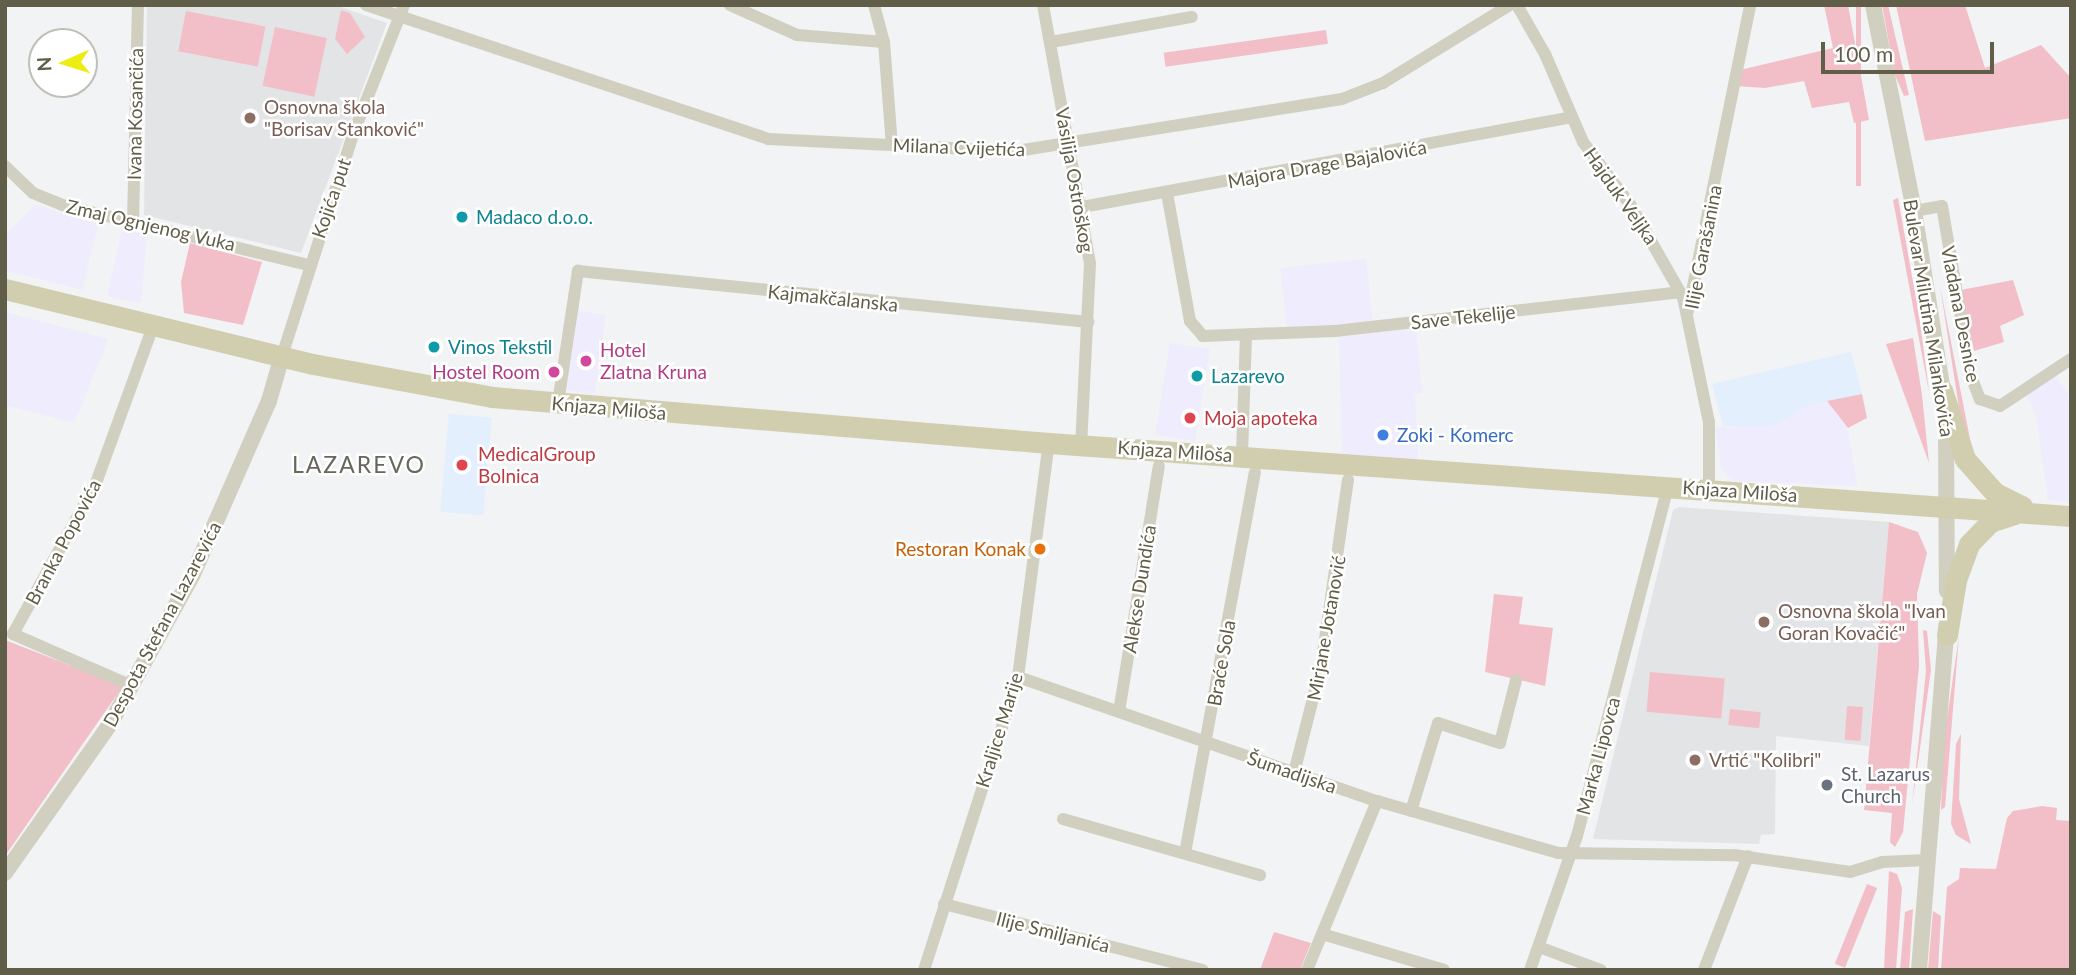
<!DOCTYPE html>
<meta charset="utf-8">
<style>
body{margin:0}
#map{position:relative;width:2076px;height:975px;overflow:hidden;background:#f1f3f4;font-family:Lato,sans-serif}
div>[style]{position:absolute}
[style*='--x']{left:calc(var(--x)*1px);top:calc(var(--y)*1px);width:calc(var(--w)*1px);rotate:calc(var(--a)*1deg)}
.commercial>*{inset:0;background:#eeecfd;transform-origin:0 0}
.education>*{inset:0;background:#e3e4e5}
.medical>*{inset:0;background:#e3effc;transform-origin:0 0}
.green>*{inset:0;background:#f2bfc8;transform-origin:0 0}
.minor>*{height:12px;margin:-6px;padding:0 6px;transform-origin:6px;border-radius:6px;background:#d1cfbf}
.tertiary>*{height:16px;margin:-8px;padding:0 8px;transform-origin:8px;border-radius:8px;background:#d1cfbf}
.primary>*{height:21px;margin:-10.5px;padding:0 10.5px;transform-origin:10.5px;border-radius:10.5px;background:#d1ceb0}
.dots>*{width:19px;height:19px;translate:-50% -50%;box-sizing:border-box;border:4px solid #fff;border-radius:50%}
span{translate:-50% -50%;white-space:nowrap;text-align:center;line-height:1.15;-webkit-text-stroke:5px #fff;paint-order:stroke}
.education-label{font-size:19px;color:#785e54}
.left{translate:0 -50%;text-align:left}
.street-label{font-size:19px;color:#605e48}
.culture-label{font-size:19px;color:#0d838f}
.hotel-label{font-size:19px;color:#b23c85}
.right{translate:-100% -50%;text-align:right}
.health-label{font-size:19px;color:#be3a42}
.shop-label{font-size:19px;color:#366cbe}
.food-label{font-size:19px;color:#c56008}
.worship-label{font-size:19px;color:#5b616d}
.quarter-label{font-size:23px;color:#67675d;letter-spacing:2px}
.frame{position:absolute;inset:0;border:7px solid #605e48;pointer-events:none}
.north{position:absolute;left:28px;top:28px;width:70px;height:70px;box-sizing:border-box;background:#fff;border:2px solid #bfbfb6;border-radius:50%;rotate:267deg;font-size:19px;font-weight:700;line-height:28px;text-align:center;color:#605e48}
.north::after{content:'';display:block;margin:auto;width:24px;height:32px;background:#eded12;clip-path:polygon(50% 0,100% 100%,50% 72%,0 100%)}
.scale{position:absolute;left:1821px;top:42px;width:173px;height:32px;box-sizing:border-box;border:4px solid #605e48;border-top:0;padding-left:9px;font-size:21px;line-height:24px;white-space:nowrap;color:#605e48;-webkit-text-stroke:5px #fff;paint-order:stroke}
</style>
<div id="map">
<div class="commercial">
<i style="clip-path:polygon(35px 205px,98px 224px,82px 290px,5px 270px,5px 235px)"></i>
<i style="clip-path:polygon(122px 230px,147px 234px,141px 303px,107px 296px)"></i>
<i style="left:1366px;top:259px;width:62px;height:86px;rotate:84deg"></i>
<i style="left:578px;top:311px;width:28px;height:80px;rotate:8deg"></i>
<i style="clip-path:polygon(5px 312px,108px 339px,74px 423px,5px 405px)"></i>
<i style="clip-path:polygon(1416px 328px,1422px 393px,1415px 394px,1418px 460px,1342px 456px,1339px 337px)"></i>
<i style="left:1170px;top:343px;width:40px;height:93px;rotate:9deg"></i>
<i style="clip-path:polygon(2054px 375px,2071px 398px,2071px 502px,2048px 500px,2036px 415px,2026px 394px)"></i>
<i style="clip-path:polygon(1827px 401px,1848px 428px,1857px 486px,1734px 481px,1722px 470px,1715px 428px,1780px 422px,1811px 403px)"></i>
</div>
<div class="education">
<i style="clip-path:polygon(147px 5px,335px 5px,387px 23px,301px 253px,144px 215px)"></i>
<i style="clip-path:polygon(1679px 507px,1889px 522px,1869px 746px,1776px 736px,1775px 834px,1761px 835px,1759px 844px,1593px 839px,1673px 510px)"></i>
</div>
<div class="medical">
<i style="clip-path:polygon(1851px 352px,1862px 394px,1811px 404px,1774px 425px,1723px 426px,1712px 384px)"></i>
<i style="left:449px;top:414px;width:43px;height:98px;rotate:5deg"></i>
</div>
<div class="green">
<i style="clip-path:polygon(1824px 5px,1848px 5px,1869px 120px,1854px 123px,1849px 102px,1812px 108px,1804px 81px,1765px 88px,1736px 86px,1740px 70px,1833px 48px)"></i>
<i style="left:1856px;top:5px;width:5px;height:181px"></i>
<i style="clip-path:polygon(1882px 5px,1888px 5px,1909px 95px,1904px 96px,1895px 75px)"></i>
<i style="clip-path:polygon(1896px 5px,1965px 5px,1985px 68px,2041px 45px,2071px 78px,2071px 118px,1925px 141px)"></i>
<i style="clip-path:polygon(341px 10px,350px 13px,365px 37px,347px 54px,335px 39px)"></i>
<i style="left:186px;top:11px;width:81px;height:41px;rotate:11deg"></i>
<i style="left:275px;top:27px;width:53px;height:60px;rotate:12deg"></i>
<i style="left:1326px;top:30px;width:14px;height:164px;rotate:82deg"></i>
<i style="clip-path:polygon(1898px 198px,1920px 321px,1929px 392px,1893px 200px)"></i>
<i style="clip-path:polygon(190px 243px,262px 262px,243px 325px,184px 313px,181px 282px)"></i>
<i style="clip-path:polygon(2013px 280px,2024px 315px,2000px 326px,2004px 342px,1974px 351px,1961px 290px)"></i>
<i style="clip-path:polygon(1940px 286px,1970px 439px,1975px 456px,1965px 446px)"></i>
<i style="clip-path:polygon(1913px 338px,1922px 395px,1929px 463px,1886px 344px)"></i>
<i style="clip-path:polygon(1862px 394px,1867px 418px,1848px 428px,1827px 401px)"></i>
<i style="clip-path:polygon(1889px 522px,1918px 532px,1927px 553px,1917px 594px,1919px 666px,1903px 832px,1895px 847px,1890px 842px,1892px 813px,1864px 810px)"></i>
<i style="clip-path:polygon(1494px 594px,1523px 597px,1519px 624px,1553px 628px,1545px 686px,1485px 672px)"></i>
<i style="clip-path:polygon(1923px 630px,1927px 631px,1931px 670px,1912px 805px,1926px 671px)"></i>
<i style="clip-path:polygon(1959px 636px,1945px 807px,1941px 810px,1943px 747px)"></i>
<i style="clip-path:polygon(5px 640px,123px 686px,5px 856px)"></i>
<i style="left:1650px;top:672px;width:75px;height:40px;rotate:5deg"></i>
<i style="left:1847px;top:706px;width:16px;height:34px;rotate:4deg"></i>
<i style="left:1730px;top:709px;width:31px;height:16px;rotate:6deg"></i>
<i style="clip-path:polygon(1961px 734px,1959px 799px,1971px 844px,1956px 835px,1951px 824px,1956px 744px)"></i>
<i style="clip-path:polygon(2042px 806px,2057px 808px,2056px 820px,2071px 821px,2071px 970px,1941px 970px,1947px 887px,1959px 879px,1960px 868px,1996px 869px,2007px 818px,2013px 811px)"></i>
<i style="clip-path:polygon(1889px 871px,1897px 874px,1902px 888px,1896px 970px,1884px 970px)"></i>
<i style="left:1867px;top:884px;width:11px;height:86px;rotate:22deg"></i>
<i style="clip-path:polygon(1913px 909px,1909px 970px,1900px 970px,1905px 912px)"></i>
<i style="clip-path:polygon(1933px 911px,1941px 916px,1938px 970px,1928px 970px)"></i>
<i style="clip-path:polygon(1274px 932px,1311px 943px,1300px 970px,1260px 970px)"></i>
</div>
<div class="minor">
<i style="--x:366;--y:5;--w:424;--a:18.4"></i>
<i style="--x:768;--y:139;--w:249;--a:2.8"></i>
<i style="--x:1017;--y:151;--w:329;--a:-9.1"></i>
<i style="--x:1342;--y:99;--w:44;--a:-21.3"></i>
<i style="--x:1383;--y:83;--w:149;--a:-31.6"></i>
<i style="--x:730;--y:5;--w:73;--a:24.1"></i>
<i style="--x:797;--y:35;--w:87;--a:4.6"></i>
<i style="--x:874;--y:5;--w:38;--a:75"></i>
<i style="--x:884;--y:42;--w:103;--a:85.6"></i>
<i style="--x:1043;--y:5;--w:262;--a:79.7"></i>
<i style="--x:1090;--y:263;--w:181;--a:92.8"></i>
<i style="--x:1517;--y:5;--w:56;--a:60.3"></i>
<i style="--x:1545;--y:54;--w:96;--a:66.6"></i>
<i style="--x:1583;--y:142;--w:80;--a:53.1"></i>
<i style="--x:1631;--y:206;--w:105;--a:60.3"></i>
<i style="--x:1683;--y:297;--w:128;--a:78.3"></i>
<i style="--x:1709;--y:422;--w:68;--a:90"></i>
<i style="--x:1051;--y:42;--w:143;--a:-10.1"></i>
<i style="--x:5;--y:166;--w:39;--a:44"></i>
<i style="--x:33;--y:193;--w:31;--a:22"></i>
<i style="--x:62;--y:205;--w:253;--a:13.7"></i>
<i style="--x:1167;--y:193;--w:130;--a:79.8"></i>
<i style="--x:1190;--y:321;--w:20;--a:49"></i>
<i style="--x:1203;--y:336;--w:132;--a:-2.2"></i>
<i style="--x:1335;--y:331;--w:347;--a:-6.4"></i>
<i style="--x:1082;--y:207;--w:497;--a:-10.4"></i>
<i style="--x:1914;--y:211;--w:28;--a:-10"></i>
<i style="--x:1942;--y:206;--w:172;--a:80.3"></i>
<i style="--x:1971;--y:376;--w:25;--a:69"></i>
<i style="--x:1980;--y:399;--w:21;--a:19"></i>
<i style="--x:2000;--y:406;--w:85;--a:-33.5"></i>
<i style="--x:133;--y:223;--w:218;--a:-88.7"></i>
<i style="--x:1688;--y:311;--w:312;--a:-78.5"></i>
<i style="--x:282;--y:356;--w:238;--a:-72.2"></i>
<i style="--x:355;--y:129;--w:133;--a:-68.4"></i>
<i style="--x:558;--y:403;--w:134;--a:-81.4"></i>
<i style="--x:578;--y:271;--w:513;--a:5.71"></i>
<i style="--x:1242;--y:455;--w:118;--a:-88.1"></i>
<i style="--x:1018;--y:677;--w:380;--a:19.1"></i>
<i style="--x:1377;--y:801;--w:188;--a:16"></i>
<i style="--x:1558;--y:853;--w:176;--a:0.7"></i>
<i style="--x:1734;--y:855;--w:117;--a:8.3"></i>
<i style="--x:1850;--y:872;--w:34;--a:-17"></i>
<i style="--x:1882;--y:862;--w:45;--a:-2.5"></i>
<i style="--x:132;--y:686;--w:130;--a:-156.4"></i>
<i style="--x:13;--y:634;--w:172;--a:-61.2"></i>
<i style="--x:96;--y:483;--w:167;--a:-70"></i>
<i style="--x:1119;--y:712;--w:249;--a:-80.8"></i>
<i style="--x:1294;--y:773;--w:109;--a:-75.7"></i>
<i style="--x:1321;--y:667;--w:189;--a:-81.8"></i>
<i style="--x:1411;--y:811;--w:92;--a:-72.9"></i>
<i style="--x:1438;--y:723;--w:65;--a:17.9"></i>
<i style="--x:1500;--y:743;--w:65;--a:-75.7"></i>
<i style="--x:1063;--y:819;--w:205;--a:15.9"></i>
<i style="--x:1185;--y:853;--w:387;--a:-79.6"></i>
<i style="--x:944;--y:904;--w:267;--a:14.3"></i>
<i style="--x:1322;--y:934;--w:127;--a:16.4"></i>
<i style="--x:1539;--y:947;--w:66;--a:20.4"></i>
<i style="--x:924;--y:970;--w:308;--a:-72.2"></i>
<i style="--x:1018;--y:677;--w:236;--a:-82.5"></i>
<i style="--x:1307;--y:970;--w:183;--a:-67.5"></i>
<i style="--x:1530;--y:970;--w:142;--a:-70.7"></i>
<i style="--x:1577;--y:836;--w:362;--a:-75.4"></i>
<i style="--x:1704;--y:970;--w:122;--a:-68.9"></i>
</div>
<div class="tertiary">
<i style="--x:1873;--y:5;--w:210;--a:78.7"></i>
<i style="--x:1914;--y:211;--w:190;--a:80.9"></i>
<i style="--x:1946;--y:421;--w:170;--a:89.7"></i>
<i style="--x:5;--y:873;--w:182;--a:-54.8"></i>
<i style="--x:110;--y:724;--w:171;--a:-61"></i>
<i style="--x:193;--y:574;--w:189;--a:-66.3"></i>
<i style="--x:269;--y:401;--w:47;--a:-73.9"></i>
<i style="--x:1919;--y:970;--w:347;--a:-85.4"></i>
</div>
<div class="primary">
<i style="--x:5;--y:289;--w:317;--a:13.7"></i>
<i style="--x:313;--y:364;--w:182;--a:10.4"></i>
<i style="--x:492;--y:397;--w:559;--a:4.72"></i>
<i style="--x:1049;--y:443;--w:1025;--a:4.09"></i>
<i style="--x:1942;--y:390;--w:73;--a:71.6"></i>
<i style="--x:1965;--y:459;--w:45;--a:48.6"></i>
<i style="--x:1995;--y:493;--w:30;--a:26"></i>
<i style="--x:1947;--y:635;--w:56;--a:-80.7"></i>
<i style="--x:1956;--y:580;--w:38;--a:-70"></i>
<i style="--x:1969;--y:544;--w:30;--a:-46"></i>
<i style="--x:1990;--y:522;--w:25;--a:-18"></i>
</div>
<div class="dots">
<i style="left:250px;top:118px;background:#8d6e63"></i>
<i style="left:462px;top:217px;background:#0f9aa8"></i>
<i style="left:434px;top:347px;background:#0f9aa8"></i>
<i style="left:586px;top:361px;background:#d1479c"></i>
<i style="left:554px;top:372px;background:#d1479c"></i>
<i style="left:1197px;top:376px;background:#0f9aa8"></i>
<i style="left:1190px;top:418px;background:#e0444e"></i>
<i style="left:1383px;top:435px;background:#3f7fe0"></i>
<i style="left:462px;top:465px;background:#e0444e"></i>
<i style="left:1040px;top:549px;background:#e8710a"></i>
<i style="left:1764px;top:622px;background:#8d6e63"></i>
<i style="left:1695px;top:760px;background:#8d6e63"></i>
<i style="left:1827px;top:785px;background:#6b7280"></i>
</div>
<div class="education-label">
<span class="left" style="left:264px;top:118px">Osnovna škola<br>"Borisav Stanković"</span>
<span class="left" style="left:1778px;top:622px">Osnovna škola "Ivan<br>Goran Kovačić"</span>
<span class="left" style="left:1709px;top:760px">Vrtić "Kolibri"</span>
</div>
<div class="street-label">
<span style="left:135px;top:114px;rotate:-89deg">Ivana Kosančića</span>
<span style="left:959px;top:147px;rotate:2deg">Milana Cvijetića</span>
<span style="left:1327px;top:164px;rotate:-10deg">Majora Drage Bajalovića</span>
<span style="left:1075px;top:180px;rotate:80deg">Vasilija Ostroškog</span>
<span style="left:1621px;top:196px;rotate:55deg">Hajduk Veljka</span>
<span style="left:331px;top:198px;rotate:-71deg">Kojića put</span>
<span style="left:151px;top:225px;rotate:13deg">Zmaj Ognjenog Vuka</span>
<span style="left:1703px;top:247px;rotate:-79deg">Ilije Garašanina</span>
<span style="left:833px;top:298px;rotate:6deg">Kajmakčalanska</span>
<span style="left:1961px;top:314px;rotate:79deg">Vladana Desnice</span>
<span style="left:1463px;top:317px;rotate:-6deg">Save Tekelije</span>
<span style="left:1929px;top:318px;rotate:81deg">Bulevar Milutina Milankovića</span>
<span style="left:609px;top:408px;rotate:5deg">Knjaza Miloša</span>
<span style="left:1175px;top:451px;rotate:4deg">Knjaza Miloša</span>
<span style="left:1740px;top:491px;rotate:4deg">Knjaza Miloša</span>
<span style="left:63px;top:542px;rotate:-62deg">Branka Popovića</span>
<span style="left:1139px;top:589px;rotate:-81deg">Alekse Dundića</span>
<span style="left:162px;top:624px;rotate:-62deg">Despota Stefana Lazarevića</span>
<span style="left:1326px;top:628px;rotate:-80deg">Mirjane Jotanović</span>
<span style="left:1221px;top:663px;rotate:-80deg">Braće Sola</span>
<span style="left:999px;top:730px;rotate:-73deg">Kraljice Marije</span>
<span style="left:1598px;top:756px;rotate:-75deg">Marka Lipovca</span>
<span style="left:1292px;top:772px;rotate:19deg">Šumadijska</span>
<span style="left:1053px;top:932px;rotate:14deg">Ilije Smiljanića</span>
</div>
<div class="culture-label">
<span class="left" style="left:476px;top:217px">Madaco d.o.o.</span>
<span class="left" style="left:448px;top:347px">Vinos Tekstil</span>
<span class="left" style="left:1211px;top:376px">Lazarevo</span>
</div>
<div class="hotel-label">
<span class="left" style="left:600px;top:361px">Hotel<br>Zlatna Kruna</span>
<span class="right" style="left:540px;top:372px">Hostel Room</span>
</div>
<div class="health-label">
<span class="left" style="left:1204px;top:418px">Moja apoteka</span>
<span class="left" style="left:478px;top:465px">MedicalGroup<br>Bolnica</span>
</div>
<div class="shop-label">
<span class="left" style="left:1397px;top:435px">Zoki - Komerc</span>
</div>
<div class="food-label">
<span class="right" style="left:1026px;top:549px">Restoran Konak</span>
</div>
<div class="worship-label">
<span class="left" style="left:1841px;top:785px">St. Lazarus<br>Church</span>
</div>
<div class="quarter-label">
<span style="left:359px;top:464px">LAZAREVO</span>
</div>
<div class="frame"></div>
<div class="north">N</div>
<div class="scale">100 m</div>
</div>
